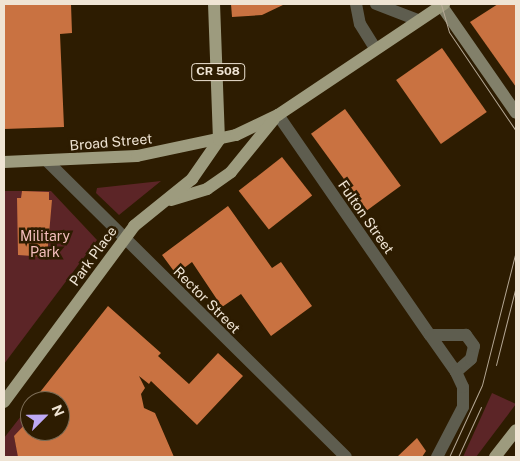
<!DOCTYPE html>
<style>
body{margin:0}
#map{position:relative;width:520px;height:461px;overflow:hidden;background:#2d1c01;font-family:"Public Sans",sans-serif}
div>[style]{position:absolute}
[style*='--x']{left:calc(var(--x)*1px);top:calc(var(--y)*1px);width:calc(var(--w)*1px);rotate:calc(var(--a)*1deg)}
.green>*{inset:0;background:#5c2527}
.building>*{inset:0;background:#c97241;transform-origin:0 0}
.street>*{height:12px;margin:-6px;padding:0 6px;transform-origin:6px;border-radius:6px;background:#5e5d4f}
.secondary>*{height:12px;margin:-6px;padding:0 6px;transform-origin:6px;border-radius:6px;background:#82806a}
.primary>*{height:12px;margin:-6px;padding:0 6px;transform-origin:6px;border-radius:6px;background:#9d9b7e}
.tram>*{height:1px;margin:-0.5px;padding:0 0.5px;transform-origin:0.5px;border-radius:0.5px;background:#b4a794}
span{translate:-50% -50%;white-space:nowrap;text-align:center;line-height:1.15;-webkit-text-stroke:5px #2d1c01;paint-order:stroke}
.shield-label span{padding:1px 4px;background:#2d1c01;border:1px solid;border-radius:4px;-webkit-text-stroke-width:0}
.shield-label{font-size:12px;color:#efe4d4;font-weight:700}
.street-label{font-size:14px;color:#efe4d4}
.park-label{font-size:14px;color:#f3bdbb}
.frame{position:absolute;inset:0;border:5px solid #efe4d4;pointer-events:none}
.north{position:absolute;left:20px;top:391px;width:50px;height:50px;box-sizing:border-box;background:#2d1c01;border:1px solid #7b6c55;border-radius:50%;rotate:67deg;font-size:14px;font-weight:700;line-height:20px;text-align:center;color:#efe4d4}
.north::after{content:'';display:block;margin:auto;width:18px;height:22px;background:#bea9f5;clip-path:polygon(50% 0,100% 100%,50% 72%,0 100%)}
</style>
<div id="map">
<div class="green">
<i style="clip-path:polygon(161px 181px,119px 215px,96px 193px,97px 188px)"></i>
<i style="clip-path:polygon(4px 191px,51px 191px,97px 240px,4px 364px)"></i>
<i style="clip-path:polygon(492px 393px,516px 404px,476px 457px,463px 457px)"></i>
<i style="clip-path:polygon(25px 411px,30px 420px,14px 437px,19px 457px,4px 457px,4px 438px)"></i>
</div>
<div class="building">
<i style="clip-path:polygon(4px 4px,71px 4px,72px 33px,60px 34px,64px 127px,4px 129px)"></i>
<i style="clip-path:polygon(231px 4px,285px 4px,262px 15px,232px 17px)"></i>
<i style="clip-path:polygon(498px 4px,516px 4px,516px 87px,470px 22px)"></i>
<i style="left:442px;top:48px;width:78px;height:56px;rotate:55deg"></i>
<i style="left:345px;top:109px;width:95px;height:42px;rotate:54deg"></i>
<i style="left:282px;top:157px;width:49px;height:55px;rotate:52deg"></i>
<i style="clip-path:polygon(22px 191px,49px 192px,49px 200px,52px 200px,47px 257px,18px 255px,17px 198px,21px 198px)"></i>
<i style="clip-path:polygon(228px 206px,272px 268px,281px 262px,312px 306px,271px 336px,241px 294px,222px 307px,192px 262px,176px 274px,162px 255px)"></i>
<i style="clip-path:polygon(108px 306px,161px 353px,158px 356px,189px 384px,218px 353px,243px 376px,197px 425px,151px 381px,149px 384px,139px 376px,145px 388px,141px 394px,144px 408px,155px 413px,174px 457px,18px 457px,14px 436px,30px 419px,30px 431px,60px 431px,60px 401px,33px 401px)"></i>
<i style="clip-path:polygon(417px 438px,426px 451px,422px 457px,397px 457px)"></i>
</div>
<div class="street">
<i style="--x:356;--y:4;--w:20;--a:79"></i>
<i style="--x:360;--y:24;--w:28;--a:58"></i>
<i style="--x:376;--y:4;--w:45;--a:20.9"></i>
<i style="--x:278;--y:115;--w:267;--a:55.4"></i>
<i style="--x:430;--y:335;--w:45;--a:54.9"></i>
<i style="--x:456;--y:372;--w:20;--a:-41"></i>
<i style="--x:471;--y:359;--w:13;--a:-77"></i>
<i style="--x:474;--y:346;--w:14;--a:-126"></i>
<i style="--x:466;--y:335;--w:36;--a:180"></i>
<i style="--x:48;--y:162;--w:419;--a:44.7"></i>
<i style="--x:437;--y:457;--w:56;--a:-62.5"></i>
<i style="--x:463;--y:407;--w:20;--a:-90"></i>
<i style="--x:463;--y:387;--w:17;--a:-115"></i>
</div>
<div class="secondary">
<i style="--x:441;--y:5;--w:131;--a:55.2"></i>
</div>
<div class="primary">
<i style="--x:4;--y:162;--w:133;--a:-2.6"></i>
<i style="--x:137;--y:156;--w:101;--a:-12"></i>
<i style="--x:236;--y:135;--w:47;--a:-25.5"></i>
<i style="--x:278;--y:115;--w:200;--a:-33.8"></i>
<i style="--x:171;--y:200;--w:38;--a:-17"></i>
<i style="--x:207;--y:189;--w:29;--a:-35"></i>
<i style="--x:231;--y:172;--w:68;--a:-50.9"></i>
<i style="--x:4;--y:402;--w:219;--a:-53.5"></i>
<i style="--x:134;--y:226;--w:75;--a:-39"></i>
<i style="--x:192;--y:179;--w:47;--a:-55.3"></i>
<i style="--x:219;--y:140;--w:136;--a:-92.1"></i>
<i style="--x:495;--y:457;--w:34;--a:-52"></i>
</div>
<div class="tram">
<i style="--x:441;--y:4;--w:29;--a:74"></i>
<i style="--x:449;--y:32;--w:120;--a:55.9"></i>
<i style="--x:496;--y:365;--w:77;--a:-75.8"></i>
<i style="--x:449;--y:457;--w:79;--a:-65.4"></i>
<i style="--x:482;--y:385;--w:138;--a:-75.8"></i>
<i style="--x:458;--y:457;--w:55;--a:-65.3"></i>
</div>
<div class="shield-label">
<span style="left:218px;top:72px">CR 508</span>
</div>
<div class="street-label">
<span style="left:111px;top:142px;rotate:-5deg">Broad Street</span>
<span style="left:366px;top:217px;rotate:55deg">Fulton Street</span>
<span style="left:93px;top:256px;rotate:-54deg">Park Place</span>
<span style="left:207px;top:300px;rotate:45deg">Rector Street</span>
</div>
<div class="park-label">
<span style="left:45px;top:244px">Military<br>Park</span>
</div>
<div class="frame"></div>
<div class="north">N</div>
</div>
